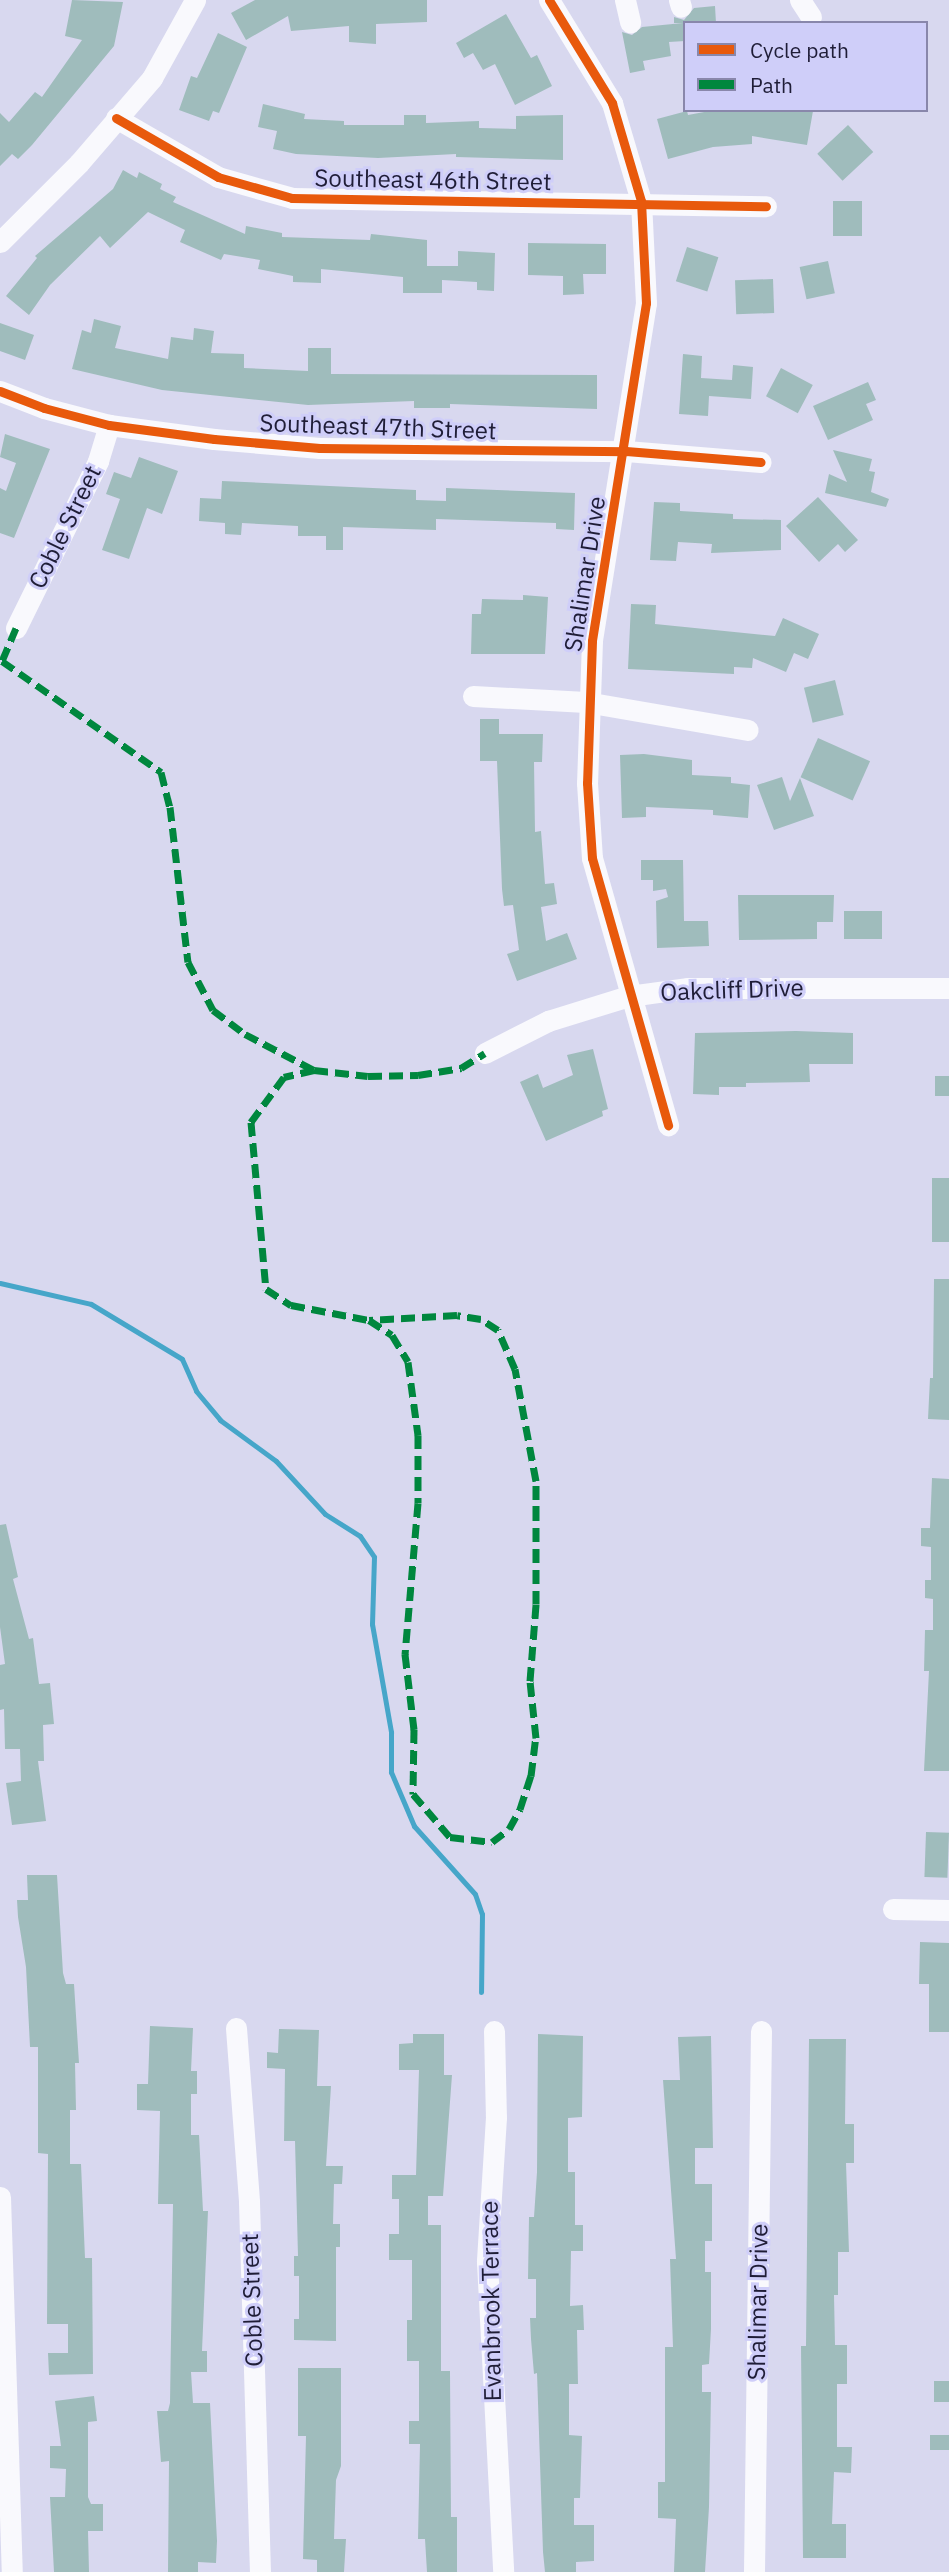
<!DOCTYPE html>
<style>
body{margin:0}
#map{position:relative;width:949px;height:2572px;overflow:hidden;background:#d8d8ef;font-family:"IBM Plex Sans",sans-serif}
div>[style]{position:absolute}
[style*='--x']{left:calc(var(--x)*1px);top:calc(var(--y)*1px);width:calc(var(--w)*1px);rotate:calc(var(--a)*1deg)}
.stream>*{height:5px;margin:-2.5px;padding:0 2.5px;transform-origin:2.5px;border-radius:2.5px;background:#46a6c9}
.building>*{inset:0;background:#9fbcbc;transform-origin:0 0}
.minor>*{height:21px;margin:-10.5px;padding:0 10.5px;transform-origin:10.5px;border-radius:10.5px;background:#f9f9fd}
.quiet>*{height:7px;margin-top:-3.5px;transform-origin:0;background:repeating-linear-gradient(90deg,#00873e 0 14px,transparent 0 21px)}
.cycleway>*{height:9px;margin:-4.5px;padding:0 4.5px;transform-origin:4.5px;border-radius:4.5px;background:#e8590c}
span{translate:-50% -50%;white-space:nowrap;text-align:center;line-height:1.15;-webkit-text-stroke:6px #cfcef9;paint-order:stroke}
.street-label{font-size:24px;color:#1f1d37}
.legend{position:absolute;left:683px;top:21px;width:245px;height:91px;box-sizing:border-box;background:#cfcef9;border:2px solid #8987ab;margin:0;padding:9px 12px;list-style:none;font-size:21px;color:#1f1d37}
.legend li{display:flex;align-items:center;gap:14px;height:35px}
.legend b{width:35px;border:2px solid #8987ab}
</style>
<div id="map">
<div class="stream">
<i style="--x:0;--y:1283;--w:93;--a:13"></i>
<i style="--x:91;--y:1304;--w:106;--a:31.1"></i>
<i style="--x:182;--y:1359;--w:35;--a:66"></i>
<i style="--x:196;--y:1391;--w:38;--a:50"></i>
<i style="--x:220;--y:1420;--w:69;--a:36.2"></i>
<i style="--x:276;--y:1461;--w:72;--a:47.2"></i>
<i style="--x:325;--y:1514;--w:41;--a:32.2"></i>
<i style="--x:360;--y:1536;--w:25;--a:56"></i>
<i style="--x:374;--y:1557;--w:67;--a:91.7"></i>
<i style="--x:372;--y:1624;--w:110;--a:80"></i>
<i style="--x:391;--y:1732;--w:40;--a:90"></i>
<i style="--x:391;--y:1772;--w:59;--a:66.9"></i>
<i style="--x:414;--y:1826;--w:91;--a:48.1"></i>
<i style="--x:475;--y:1894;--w:21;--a:71"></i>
<i style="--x:482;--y:1914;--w:78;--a:90.7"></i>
</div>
<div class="building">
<i style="clip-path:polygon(72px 0,123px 2px,114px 46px,32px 145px,18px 159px,12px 154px,0 166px,0 113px,9px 122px,35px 92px,42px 97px,82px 40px,65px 36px)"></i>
<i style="clip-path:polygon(255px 0,427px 0,427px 22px,376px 24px,376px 44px,349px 42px,349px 26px,291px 31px,288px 16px,246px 40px,231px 13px)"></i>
<i style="clip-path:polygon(715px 6px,716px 23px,685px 23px,685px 41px,669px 42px,671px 56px,643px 61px,645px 70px,630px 73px,622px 32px,632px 35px,642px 27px,683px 23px,674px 23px,674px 17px,684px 20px,694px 8px)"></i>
<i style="clip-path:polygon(506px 14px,531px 58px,537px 55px,552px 86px,515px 105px,495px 64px,483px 70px,473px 53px,464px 58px,456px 43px)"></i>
<i style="clip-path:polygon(218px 33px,247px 47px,219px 113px,213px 111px,209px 121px,179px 110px,191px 76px,197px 78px)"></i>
<i style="clip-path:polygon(263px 104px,305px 114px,304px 119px,344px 121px,344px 125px,404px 125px,404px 115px,426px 115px,426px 123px,479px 121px,479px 128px,516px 129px,516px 116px,563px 115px,563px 160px,456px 157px,456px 154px,378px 158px,296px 154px,273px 149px,277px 131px,258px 127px)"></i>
<i style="clip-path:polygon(715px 110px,813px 111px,807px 145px,752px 136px,752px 144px,713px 147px,668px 159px,657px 119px,687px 111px,688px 115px)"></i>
<i style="left:848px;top:125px;width:37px;height:42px;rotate:47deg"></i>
<i style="clip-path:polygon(123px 170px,137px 178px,139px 172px,162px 184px,160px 189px,176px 197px,173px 202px,245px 234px,246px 226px,282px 233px,282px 237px,370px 240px,371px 234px,427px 240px,427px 266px,458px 266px,458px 251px,495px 253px,494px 291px,477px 290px,477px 282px,442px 280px,442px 293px,403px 293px,403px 277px,321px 269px,321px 283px,293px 282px,293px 276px,258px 269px,260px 260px,224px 254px,221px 260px,180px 242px,185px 230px,148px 212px,110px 248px,100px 236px,50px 285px,29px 315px,6px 296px,37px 258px,35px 256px,113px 189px)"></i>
<i style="left:833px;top:201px;width:29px;height:35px"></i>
<i style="clip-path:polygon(528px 243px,606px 244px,606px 274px,583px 274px,584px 294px,563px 295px,563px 276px,528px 275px)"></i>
<i style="left:687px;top:247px;width:33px;height:36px;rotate:18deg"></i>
<i style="left:828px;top:261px;width:33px;height:29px;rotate:78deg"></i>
<i style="left:773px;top:279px;width:34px;height:38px;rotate:88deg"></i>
<i style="clip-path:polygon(94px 319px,121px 326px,115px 348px,168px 359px,171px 337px,193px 340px,194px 328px,214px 331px,211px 353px,244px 354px,244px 368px,308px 371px,308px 348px,331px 348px,331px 374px,597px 375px,597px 409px,450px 404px,450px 408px,414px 408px,414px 401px,308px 405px,162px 390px,72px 369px,82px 330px,91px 333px)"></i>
<i style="clip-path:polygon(0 323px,34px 335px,25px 360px,0 351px)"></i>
<i style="clip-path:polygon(683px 354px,702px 356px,701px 378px,732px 380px,733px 365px,753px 367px,751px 399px,709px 396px,708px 416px,679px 414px)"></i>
<i style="left:781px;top:368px;width:36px;height:32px;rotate:28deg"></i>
<i style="clip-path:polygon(868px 382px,876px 400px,866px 404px,873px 420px,828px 440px,813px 406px)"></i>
<i style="clip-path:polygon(5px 434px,50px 449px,14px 538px,0 533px,0 488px,6px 491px,16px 463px,0 457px)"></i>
<i style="clip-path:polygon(833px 450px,872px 459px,869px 471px,875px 472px,871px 492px,889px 499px,886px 507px,825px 493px,829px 474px,847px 482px)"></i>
<i style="clip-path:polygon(139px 457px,178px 471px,162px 514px,147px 508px,129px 559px,102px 550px,120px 499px,106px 494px,114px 472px,131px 478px)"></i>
<i style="clip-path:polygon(222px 481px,416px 490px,416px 500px,446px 501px,446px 488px,575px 493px,574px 530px,556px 529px,556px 523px,436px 519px,436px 530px,343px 527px,343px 550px,326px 550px,326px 536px,298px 536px,298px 526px,242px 523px,241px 535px,225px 534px,225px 523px,199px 521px,200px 498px,221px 499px)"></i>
<i style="clip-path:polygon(818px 497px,858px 540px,845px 552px,838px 544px,819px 562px,786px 526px)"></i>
<i style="clip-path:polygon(654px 502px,680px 503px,680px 511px,733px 514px,733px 519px,781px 520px,781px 550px,711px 553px,712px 544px,678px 542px,676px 561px,650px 560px)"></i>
<i style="clip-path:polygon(523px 595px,548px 597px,545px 654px,471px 654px,472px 614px,481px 614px,482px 599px,523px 600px)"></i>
<i style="clip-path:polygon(631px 604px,656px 605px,655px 624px,775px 636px,783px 618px,819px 634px,808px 659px,794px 653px,786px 672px,753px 658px,752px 668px,734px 667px,734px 674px,628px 669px)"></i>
<i style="left:835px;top:680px;width:36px;height:32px;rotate:76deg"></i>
<i style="clip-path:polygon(480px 719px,499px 719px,499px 734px,543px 734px,542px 762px,534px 762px,535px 832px,541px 831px,545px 884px,554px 883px,557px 904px,541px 907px,546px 941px,567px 933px,577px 959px,517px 981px,507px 954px,519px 950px,513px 905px,504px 906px,502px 889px,497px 761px,480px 761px)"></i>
<i style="left:818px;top:738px;width:57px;height:43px;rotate:24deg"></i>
<i style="clip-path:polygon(644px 754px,692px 760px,692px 775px,731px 777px,731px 783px,750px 785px,748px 818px,713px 815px,713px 810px,646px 807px,646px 817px,622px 818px,620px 755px)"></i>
<i style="clip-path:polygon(782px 777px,790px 801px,800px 778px,814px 816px,774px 830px,757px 785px)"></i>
<i style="clip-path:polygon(641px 860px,683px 860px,684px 921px,708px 921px,709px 946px,657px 948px,656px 901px,668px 897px,666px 889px,653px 891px,653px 880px,641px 880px)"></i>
<i style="clip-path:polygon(738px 895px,834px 895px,833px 922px,817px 922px,817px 939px,739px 940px)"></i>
<i style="left:844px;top:911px;width:38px;height:28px"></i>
<i style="clip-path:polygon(796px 1031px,853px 1033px,853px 1064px,809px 1064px,810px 1082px,746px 1083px,746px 1087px,719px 1087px,719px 1095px,693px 1094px,695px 1033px)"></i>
<i style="clip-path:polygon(593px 1049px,608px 1109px,602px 1111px,603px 1116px,546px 1141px,520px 1082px,538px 1074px,543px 1088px,573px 1075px,567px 1055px)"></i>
<i style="left:935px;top:1076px;width:14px;height:20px"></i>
<i style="left:932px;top:1178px;width:17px;height:64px"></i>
<i style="clip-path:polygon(934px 1279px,949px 1279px,949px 1420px,928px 1419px,930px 1378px,933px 1378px)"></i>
<i style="clip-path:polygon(932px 1478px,949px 1479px,949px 1771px,924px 1771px,929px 1671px,924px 1671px,925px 1630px,933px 1630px,933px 1599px,925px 1598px,925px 1580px,931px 1580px,931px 1547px,921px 1546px,921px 1528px,930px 1528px)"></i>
<i style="clip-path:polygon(6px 1524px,18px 1577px,13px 1579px,29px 1639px,33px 1638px,39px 1684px,50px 1683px,54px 1724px,43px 1725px,44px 1761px,38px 1761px,46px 1821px,12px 1825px,6px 1783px,21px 1781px,20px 1749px,5px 1749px,4px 1709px,0 1710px,0 1665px,5px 1664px,0 1627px,0 1525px)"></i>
<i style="left:926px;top:1832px;width:23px;height:45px;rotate:2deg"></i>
<i style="clip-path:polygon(27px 1875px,57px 1875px,63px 1973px,66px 1984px,74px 1984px,79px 2063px,75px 2063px,76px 2110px,70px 2110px,70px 2164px,81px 2164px,85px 2258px,92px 2258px,93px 2374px,49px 2375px,48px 2353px,68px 2353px,68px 2324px,47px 2324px,48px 2154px,38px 2153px,38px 2047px,30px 2047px,26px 1967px,18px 1917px,17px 1900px,28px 1900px)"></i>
<i style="clip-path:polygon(920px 1942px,949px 1943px,949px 2032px,929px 2032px,929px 1984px,919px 1984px)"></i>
<i style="clip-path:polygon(150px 2026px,193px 2028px,191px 2071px,197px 2071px,197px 2094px,191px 2094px,191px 2135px,199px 2135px,203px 2211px,208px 2211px,202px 2351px,207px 2351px,207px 2372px,191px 2372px,193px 2403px,210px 2403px,217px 2541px,216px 2563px,198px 2562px,198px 2572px,168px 2572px,169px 2461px,161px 2462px,157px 2411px,168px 2411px,170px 2403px,173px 2204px,158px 2204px,160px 2111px,137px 2110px,137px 2084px,148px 2084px)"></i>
<i style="clip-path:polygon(279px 2029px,319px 2030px,317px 2086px,331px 2086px,326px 2166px,343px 2166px,342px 2184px,334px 2184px,333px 2224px,340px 2224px,340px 2247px,336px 2247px,336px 2341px,294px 2340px,294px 2319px,299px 2319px,299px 2276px,294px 2276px,294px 2256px,298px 2256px,295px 2141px,284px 2141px,285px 2069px,267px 2068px,267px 2052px,278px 2053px)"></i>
<i style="clip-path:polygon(413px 2034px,444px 2034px,444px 2075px,452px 2075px,443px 2196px,428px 2196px,428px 2225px,441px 2225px,441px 2371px,450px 2371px,451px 2517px,457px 2517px,457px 2572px,427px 2572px,425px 2539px,418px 2539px,420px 2444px,409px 2444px,409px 2421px,419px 2421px,419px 2361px,407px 2361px,407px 2320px,412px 2320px,412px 2260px,389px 2260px,389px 2234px,399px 2234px,399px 2199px,392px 2199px,392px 2175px,416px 2175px,419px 2070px,399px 2070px,399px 2044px,413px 2043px)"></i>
<i style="clip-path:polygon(538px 2034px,583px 2036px,582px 2117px,568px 2118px,568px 2172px,575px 2172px,575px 2225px,583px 2225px,583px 2251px,571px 2251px,570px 2306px,583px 2305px,584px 2330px,577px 2330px,578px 2384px,569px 2384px,569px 2435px,582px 2436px,580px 2498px,574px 2498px,574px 2525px,594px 2525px,594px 2561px,576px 2562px,576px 2572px,545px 2572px,543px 2552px,537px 2373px,534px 2374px,531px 2339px,530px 2318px,536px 2318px,536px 2279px,528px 2279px,529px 2217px,534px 2217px,537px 2172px)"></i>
<i style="clip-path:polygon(711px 2036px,713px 2148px,695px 2148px,695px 2184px,712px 2184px,712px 2241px,705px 2241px,705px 2272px,711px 2272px,711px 2329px,709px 2364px,702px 2365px,702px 2392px,711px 2392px,709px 2507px,705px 2572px,674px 2572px,676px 2519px,658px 2518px,658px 2482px,665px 2482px,665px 2347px,673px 2347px,670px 2259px,676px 2259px,663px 2080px,680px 2080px,678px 2037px)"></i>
<i style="clip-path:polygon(809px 2039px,846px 2039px,845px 2124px,854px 2124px,854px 2163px,846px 2163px,849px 2252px,838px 2252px,838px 2295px,834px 2295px,835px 2345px,847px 2345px,847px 2384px,837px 2384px,837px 2447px,852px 2447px,851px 2473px,834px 2472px,832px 2524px,846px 2524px,846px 2558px,803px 2558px,801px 2346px,806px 2346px)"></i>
<i style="clip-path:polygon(298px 2368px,341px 2368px,341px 2466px,336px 2480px,334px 2539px,346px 2539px,344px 2572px,317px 2572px,317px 2560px,303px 2559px,306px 2436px,298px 2436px)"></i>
<i style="left:934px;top:2381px;width:15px;height:21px"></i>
<i style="clip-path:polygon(94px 2396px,97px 2421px,88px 2422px,88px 2497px,91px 2504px,103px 2504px,103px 2531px,88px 2531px,89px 2572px,54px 2572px,50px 2497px,65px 2497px,66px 2469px,50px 2468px,50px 2446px,61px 2446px,55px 2401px)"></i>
<i style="left:930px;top:2435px;width:19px;height:15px"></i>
</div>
<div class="minor">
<i style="--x:549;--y:0;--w:121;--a:58.5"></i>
<i style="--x:612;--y:103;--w:102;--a:73.5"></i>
<i style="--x:641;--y:201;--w:102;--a:87.2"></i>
<i style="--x:646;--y:303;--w:342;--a:99.1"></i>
<i style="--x:592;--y:641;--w:142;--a:92"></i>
<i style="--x:587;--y:783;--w:75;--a:86.2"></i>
<i style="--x:592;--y:858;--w:278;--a:74.1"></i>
<i style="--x:625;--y:0;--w:23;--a:77"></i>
<i style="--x:679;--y:0;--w:7;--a:74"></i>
<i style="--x:800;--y:0;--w:20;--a:57"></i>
<i style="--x:116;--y:118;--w:118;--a:30"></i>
<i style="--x:218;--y:177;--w:77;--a:15.8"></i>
<i style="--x:292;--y:198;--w:474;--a:1"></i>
<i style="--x:0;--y:242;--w:112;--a:-45"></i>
<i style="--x:79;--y:163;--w:112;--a:-49.3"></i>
<i style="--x:152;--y:78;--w:89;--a:-61.1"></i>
<i style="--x:0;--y:391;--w:47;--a:21.1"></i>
<i style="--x:44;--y:408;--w:67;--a:14.7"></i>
<i style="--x:109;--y:425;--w:106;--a:7.6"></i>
<i style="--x:214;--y:439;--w:106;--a:4.9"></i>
<i style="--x:320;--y:448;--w:306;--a:0.6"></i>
<i style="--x:626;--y:451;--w:135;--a:4.7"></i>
<i style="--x:16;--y:628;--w:186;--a:-63.8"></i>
<i style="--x:98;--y:461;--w:38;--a:-73"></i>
<i style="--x:473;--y:696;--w:113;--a:3"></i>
<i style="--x:586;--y:702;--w:164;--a:9.8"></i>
<i style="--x:485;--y:1053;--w:71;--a:-26.9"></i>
<i style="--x:548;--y:1021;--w:85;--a:-17.2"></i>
<i style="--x:629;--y:996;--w:60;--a:-7.7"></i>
<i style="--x:688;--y:988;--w:261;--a:0"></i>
<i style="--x:893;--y:1909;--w:56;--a:1"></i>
<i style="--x:236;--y:2028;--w:174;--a:85.7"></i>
<i style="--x:249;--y:2202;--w:370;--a:88.3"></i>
<i style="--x:494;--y:2031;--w:86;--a:88.7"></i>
<i style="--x:496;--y:2117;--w:145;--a:93.6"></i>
<i style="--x:487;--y:2262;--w:310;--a:87"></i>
<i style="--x:0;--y:2197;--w:375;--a:88.2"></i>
<i style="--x:754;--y:2572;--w:541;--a:-89.26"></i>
</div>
<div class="quiet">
<i style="--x:16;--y:628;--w:36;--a:113"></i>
<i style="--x:2;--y:661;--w:194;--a:34.9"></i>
<i style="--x:161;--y:772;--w:36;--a:76"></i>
<i style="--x:170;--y:807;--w:156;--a:83.4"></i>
<i style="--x:188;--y:962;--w:54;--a:62.5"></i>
<i style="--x:213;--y:1010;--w:40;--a:37"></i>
<i style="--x:245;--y:1034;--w:78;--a:27.6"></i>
<i style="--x:314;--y:1070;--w:54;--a:6.3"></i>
<i style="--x:368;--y:1076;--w:50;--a:-1.1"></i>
<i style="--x:418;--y:1075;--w:44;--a:-9.2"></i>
<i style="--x:461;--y:1068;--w:28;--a:-32"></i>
<i style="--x:314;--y:1070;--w:31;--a:167"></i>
<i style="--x:284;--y:1077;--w:56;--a:126.3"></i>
<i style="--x:251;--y:1122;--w:168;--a:84.9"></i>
<i style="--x:266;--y:1289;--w:30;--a:33"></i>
<i style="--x:291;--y:1305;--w:79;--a:10.9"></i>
<i style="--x:369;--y:1320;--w:27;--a:33"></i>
<i style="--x:392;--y:1335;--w:31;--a:59"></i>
<i style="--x:408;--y:1362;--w:74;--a:82.2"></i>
<i style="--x:418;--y:1435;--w:68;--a:90"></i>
<i style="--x:418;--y:1503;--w:152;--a:94.9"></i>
<i style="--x:405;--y:1654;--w:76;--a:83.2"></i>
<i style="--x:414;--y:1729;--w:65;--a:90.9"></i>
<i style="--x:413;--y:1794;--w:57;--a:49.3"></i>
<i style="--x:450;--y:1837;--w:42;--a:6.8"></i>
<i style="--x:492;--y:1842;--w:21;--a:-37"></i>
<i style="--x:509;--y:1829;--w:23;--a:-61"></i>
<i style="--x:520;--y:1809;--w:35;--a:-72"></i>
<i style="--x:531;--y:1776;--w:38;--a:-83"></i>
<i style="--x:536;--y:1738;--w:57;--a:-96"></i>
<i style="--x:530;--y:1681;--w:77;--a:-85.5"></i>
<i style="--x:536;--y:1604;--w:123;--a:-90"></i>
<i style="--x:536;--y:1481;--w:114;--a:-100.6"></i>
<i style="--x:515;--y:1369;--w:43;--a:-113.6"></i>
<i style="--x:498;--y:1330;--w:20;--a:-147"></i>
<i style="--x:481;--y:1319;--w:24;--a:-171"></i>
<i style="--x:457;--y:1315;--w:88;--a:176.7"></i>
</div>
<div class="cycleway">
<i style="--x:549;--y:0;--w:121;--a:58.5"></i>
<i style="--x:612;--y:103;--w:102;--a:73.5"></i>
<i style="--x:641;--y:201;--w:102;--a:87.2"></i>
<i style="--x:646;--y:303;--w:342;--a:99.1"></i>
<i style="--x:592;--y:641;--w:142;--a:92"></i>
<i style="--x:587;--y:783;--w:75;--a:86.2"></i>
<i style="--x:592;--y:858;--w:278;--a:74.1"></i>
<i style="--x:116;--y:118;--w:118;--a:30"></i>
<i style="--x:218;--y:177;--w:77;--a:15.8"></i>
<i style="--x:292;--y:198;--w:474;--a:1"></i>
<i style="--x:0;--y:391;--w:47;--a:21.1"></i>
<i style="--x:44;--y:408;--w:67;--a:14.7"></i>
<i style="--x:109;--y:425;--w:106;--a:7.6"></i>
<i style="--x:214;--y:439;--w:106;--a:4.9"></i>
<i style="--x:320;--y:448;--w:306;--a:0.6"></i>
<i style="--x:626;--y:451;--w:135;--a:4.7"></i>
</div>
<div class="street-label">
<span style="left:433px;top:180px;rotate:1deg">Southeast 46th Street</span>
<span style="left:378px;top:427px;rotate:2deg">Southeast 47th Street</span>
<span style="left:65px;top:527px;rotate:-64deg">Coble Street</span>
<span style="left:585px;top:574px;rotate:-81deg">Shalimar Drive</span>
<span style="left:732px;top:990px;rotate:-2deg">Oakcliff Drive</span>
<span style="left:252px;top:2300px;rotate:-92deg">Coble Street</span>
<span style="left:491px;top:2301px;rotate:-91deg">Evanbrook Terrace</span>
<span style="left:758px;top:2302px;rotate:-89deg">Shalimar Drive</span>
</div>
<ul class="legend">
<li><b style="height:9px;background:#e8590c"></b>Cycle path</li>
<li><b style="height:9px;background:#00873e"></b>Path</li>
</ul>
</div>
